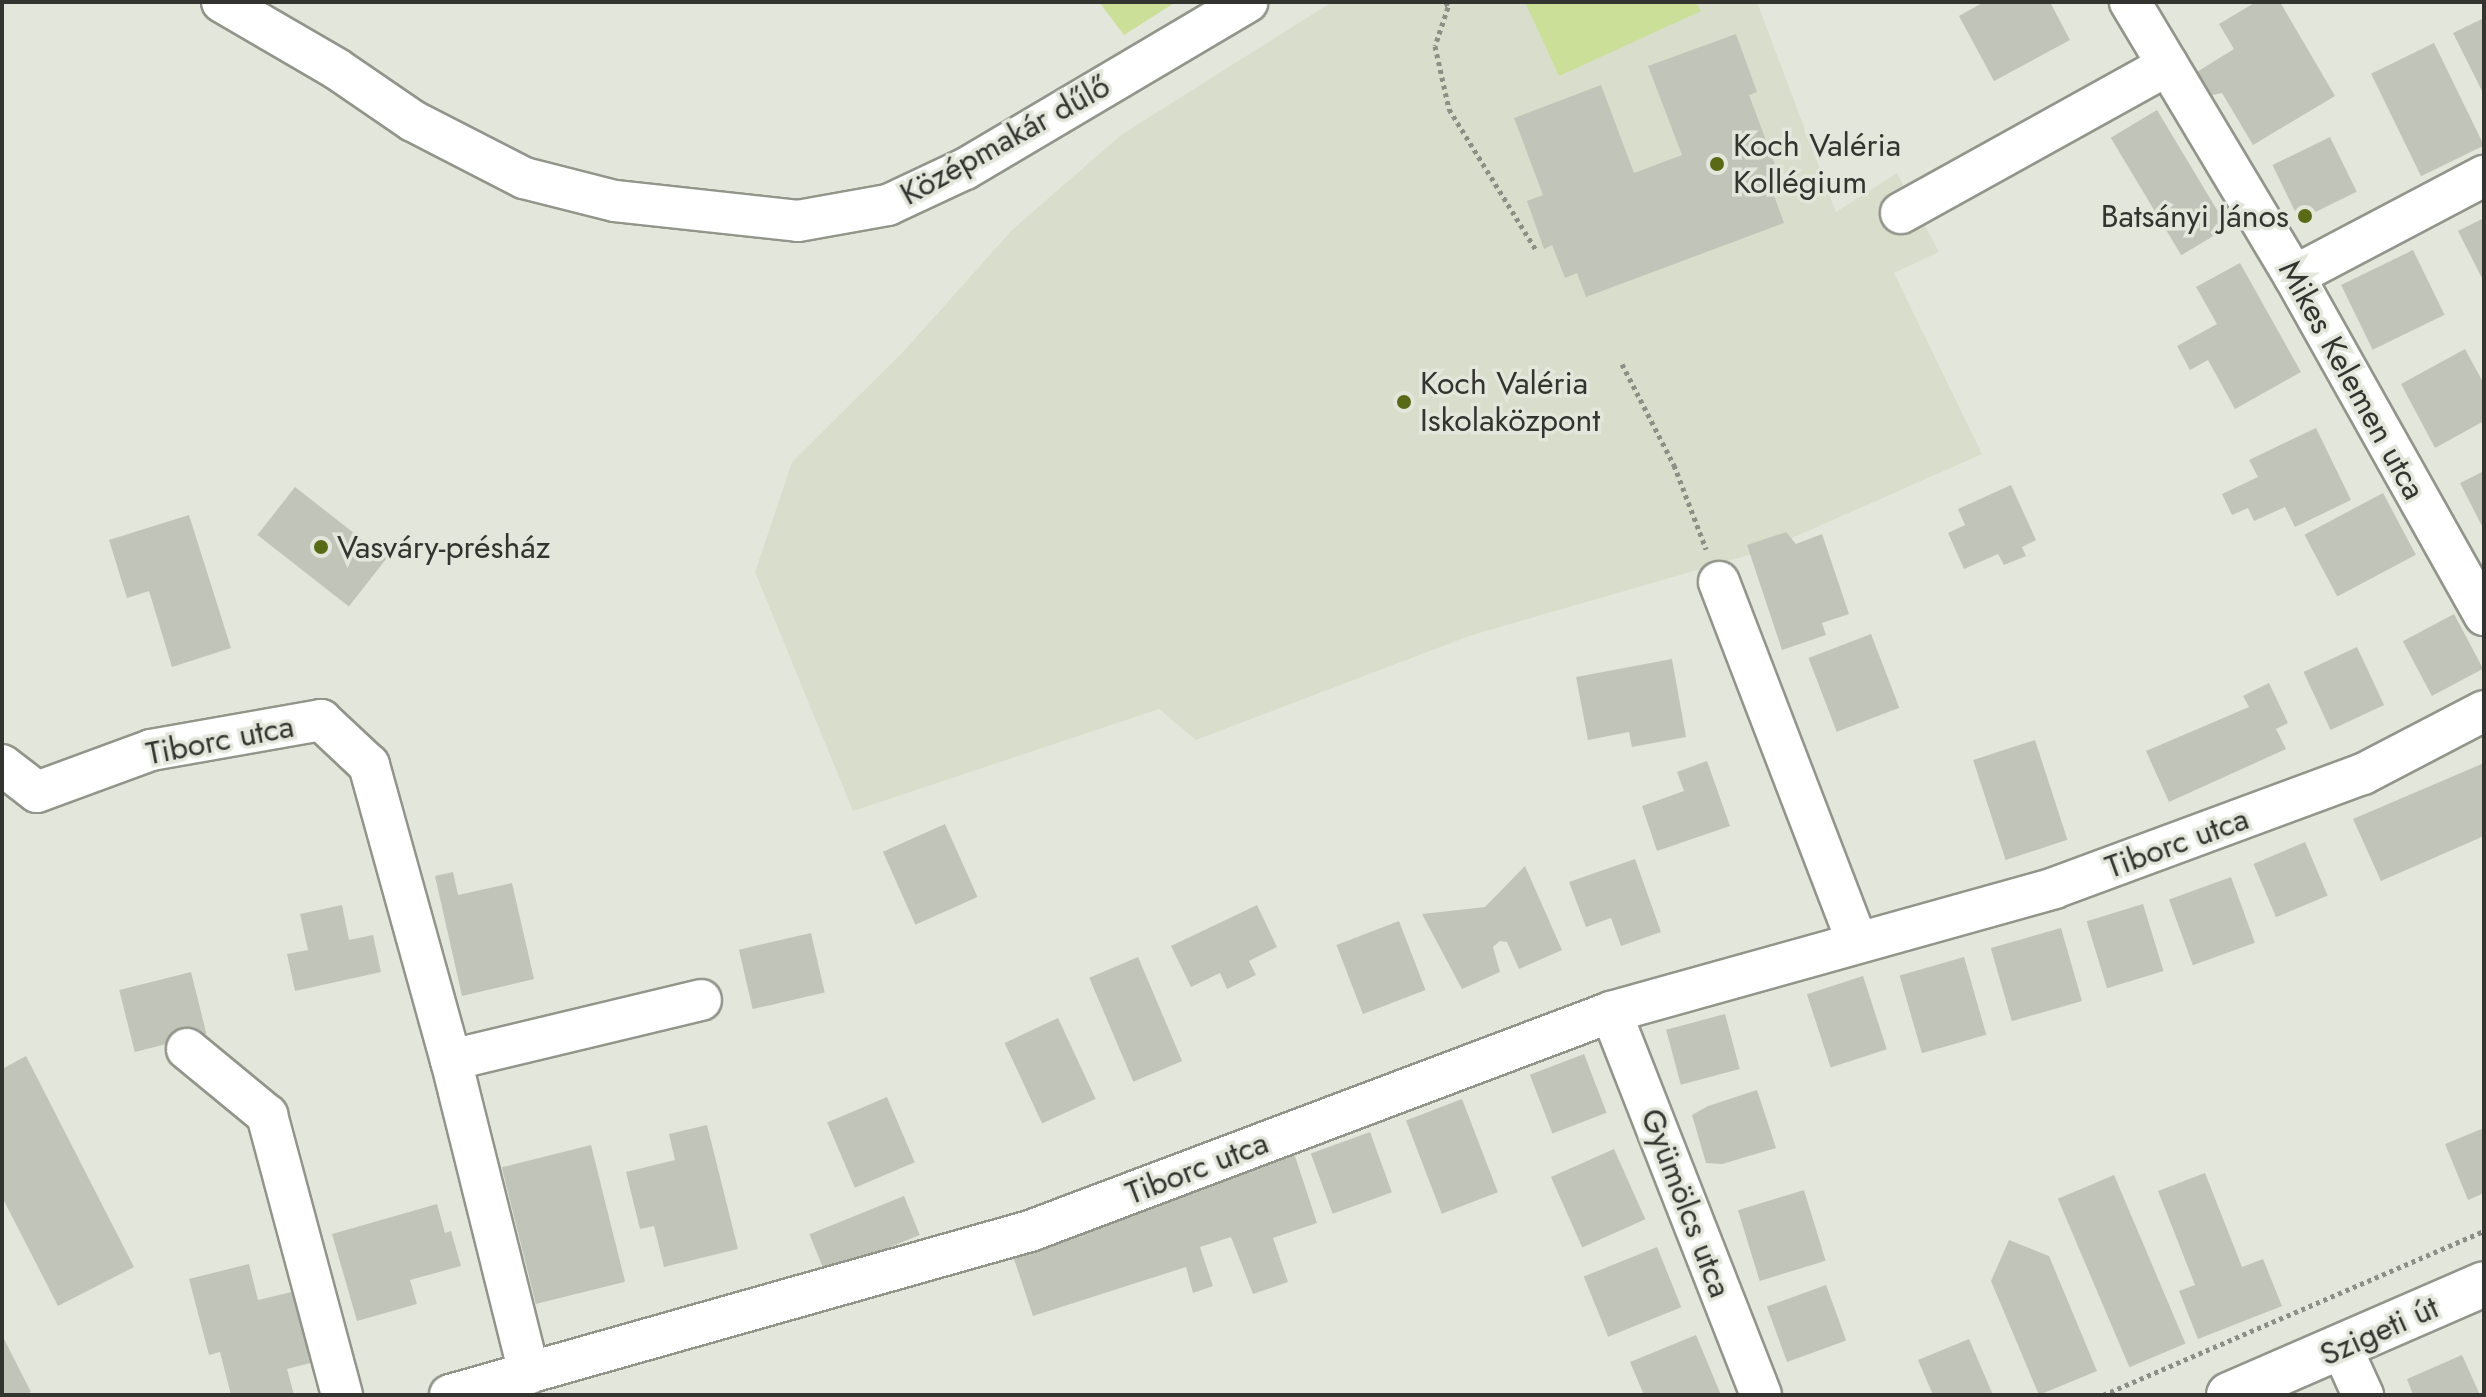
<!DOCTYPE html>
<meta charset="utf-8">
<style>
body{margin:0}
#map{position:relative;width:2486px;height:1397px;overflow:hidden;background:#e3e7db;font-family:Jost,sans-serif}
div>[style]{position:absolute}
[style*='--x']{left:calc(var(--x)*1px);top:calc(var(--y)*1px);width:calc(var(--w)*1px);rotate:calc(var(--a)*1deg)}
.built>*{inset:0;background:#d8decb}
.green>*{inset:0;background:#cbdf99}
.building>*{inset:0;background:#c1c5b9;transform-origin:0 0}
.path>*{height:5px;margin-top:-2.5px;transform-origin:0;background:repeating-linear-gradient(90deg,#8d8f87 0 4px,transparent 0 8px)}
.roads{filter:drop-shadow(2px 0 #91958a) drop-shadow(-2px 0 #91958a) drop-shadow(0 2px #91958a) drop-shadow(0 -2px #91958a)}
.minor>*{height:40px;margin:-20px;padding:0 20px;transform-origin:20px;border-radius:20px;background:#fff}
.tertiary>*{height:44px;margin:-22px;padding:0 22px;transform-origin:22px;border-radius:22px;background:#fff}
.dots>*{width:22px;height:22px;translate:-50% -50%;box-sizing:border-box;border:4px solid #e3e7db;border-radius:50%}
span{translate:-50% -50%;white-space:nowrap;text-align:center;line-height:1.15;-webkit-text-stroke:7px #e3e7db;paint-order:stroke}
.street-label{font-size:32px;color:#333430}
.poi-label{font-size:32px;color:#333430}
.left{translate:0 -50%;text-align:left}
.right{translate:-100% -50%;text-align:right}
.frame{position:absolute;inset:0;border:4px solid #333430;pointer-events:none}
</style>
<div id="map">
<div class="built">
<i style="clip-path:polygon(1332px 2px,1757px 2px,1836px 212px,1897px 173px,1939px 252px,1894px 273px,1982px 454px,1763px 551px,1472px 635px,1196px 740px,1159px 709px,853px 811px,755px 572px,792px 462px,904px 351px,1012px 230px,1121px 135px)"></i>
</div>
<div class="green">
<i style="clip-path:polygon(1099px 2px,1176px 2px,1124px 35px)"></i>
<i style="clip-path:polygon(1525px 2px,1696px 2px,1701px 11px,1559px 76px)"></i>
</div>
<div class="building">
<i style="clip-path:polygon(1984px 2px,2050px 2px,2070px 40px,1994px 81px,1959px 16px)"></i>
<i style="clip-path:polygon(2256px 2px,2280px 2px,2335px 96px,2253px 145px,2222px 93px,2208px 96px,2195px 73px,2234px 49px,2219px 24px)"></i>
<i style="clip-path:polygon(2484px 18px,2484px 95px,2453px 33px)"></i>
<i style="clip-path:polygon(1736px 34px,1757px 92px,1749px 95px,1780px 178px,1769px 182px,1784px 223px,1586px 297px,1577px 273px,1565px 278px,1552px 245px,1544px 249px,1527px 201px,1543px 195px,1514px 118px,1601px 85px,1634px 173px,1682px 155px,1648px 66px)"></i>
<i style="left:2434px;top:43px;width:114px;height:70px;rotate:64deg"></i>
<i style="left:2157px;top:110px;width:137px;height:54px;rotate:59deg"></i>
<i style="left:2330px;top:137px;width:61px;height:64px;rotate:64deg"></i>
<i style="clip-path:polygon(2484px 218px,2484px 282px,2458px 231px)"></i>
<i style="left:2413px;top:250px;width:72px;height:80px;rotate:64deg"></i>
<i style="clip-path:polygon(2240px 263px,2301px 372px,2235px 409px,2208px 360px,2190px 370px,2177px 346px,2217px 324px,2196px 287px)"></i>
<i style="clip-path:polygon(2465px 349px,2484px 384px,2484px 421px,2435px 448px,2401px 384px)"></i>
<i style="clip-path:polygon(2316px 428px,2351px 500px,2295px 527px,2285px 507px,2254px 521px,2248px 508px,2232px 515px,2222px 494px,2258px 477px,2249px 460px)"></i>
<i style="clip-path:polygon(2484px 471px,2484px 530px,2460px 483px)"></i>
<i style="clip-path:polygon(2011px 485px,2036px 540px,2022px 547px,2026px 556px,2004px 565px,1998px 554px,1964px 569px,1948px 533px,1965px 525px,1958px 509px)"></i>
<i style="left:295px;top:487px;width:116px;height:61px;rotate:38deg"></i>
<i style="left:2383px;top:493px;width:70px;height:89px;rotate:62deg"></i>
<i style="clip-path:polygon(189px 515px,231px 648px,172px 667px,149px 591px,127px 598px,109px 540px)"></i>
<i style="clip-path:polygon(1786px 532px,1796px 544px,1822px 534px,1849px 614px,1822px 623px,1826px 635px,1782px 650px,1747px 545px)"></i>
<i style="left:2454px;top:614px;width:62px;height:58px;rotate:62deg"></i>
<i style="left:1871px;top:634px;width:79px;height:67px;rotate:69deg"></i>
<i style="left:2357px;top:647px;width:64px;height:59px;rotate:65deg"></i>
<i style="clip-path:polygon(1672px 659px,1686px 737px,1632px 747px,1629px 732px,1588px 740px,1576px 677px)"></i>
<i style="clip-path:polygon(2269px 683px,2288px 723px,2276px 729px,2286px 749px,2169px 802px,2146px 751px,2249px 707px,2243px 696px)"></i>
<i style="left:2035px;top:740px;width:105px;height:65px;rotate:72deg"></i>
<i style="clip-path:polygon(1707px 761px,1730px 826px,1657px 851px,1642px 806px,1684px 791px,1677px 772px)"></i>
<i style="clip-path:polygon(2484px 763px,2484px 836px,2381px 881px,2353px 819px)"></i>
<i style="left:945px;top:824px;width:80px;height:68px;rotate:66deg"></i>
<i style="left:2305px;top:842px;width:58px;height:56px;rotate:67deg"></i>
<i style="clip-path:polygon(1635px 859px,1661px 932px,1621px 946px,1611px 918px,1586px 927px,1569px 882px)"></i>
<i style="clip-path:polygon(1525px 866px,1562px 950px,1519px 969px,1507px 942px,1500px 941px,1493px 947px,1500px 972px,1462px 989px,1422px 914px,1485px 907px)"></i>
<i style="clip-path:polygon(453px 872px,458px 895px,512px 883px,534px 979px,462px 996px,435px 876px)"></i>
<i style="left:2231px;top:877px;width:70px;height:66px;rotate:70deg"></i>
<i style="left:2143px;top:904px;width:70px;height:59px;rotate:73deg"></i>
<i style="clip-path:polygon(342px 905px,349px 940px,373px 935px,381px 972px,295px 991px,287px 954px,308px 950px,300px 914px)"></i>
<i style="clip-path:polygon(1257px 905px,1277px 947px,1249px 961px,1256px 975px,1227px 989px,1220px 973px,1191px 987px,1171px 946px)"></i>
<i style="left:1399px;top:921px;width:74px;height:67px;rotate:69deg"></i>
<i style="left:2061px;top:928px;width:76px;height:73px;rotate:74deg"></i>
<i style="left:811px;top:933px;width:61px;height:74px;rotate:77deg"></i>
<i style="left:1138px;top:957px;width:113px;height:53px;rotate:67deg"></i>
<i style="left:1964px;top:957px;width:81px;height:67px;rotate:74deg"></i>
<i style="left:191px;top:972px;width:64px;height:74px;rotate:76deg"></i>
<i style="left:1863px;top:976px;width:77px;height:59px;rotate:72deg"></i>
<i style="left:1725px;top:1014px;width:57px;height:61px;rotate:75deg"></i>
<i style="left:1058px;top:1018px;width:89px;height:59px;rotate:65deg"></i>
<i style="left:1584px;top:1054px;width:63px;height:58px;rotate:69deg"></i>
<i style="clip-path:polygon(26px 1056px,134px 1267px,58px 1306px,2px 1197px,2px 1069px)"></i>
<i style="clip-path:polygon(1757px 1090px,1776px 1148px,1722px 1164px,1706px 1163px,1692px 1115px,1708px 1106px)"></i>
<i style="left:887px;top:1097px;width:71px;height:65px;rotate:67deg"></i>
<i style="left:1462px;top:1099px;width:100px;height:60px;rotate:69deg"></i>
<i style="clip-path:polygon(707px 1125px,738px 1249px,664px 1267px,654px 1226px,640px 1229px,626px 1172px,675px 1160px,669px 1134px)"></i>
<i style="clip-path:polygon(2484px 1128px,2484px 1193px,2468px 1200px,2445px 1144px)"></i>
<i style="left:1370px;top:1132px;width:64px;height:63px;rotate:70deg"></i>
<i style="left:591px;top:1145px;width:141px;height:92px;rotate:76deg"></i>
<i style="left:1614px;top:1149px;width:77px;height:69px;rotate:66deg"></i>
<i style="clip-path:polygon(1294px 1153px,1317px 1223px,1273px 1238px,1288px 1282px,1253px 1294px,1231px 1237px,1200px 1247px,1213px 1286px,1193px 1293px,1186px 1267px,1033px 1316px,1013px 1256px)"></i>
<i style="clip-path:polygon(2205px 1173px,2242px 1267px,2263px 1259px,2282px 1306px,2198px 1339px,2179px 1291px,2195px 1285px,2158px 1191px)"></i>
<i style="left:2114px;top:1175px;width:183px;height:61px;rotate:67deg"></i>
<i style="left:1804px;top:1190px;width:74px;height:69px;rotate:73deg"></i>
<i style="left:904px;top:1196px;width:42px;height:102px;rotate:68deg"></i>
<i style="clip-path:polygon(437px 1204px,445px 1233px,451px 1231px,461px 1266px,410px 1280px,417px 1304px,357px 1321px,332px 1234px)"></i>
<i style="clip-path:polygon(2009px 1240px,2049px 1256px,2097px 1371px,2039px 1395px,1991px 1281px)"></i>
<i style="left:1657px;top:1247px;width:65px;height:79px;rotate:68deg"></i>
<i style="clip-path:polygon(249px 1264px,258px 1300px,304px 1289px,322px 1360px,287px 1369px,294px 1395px,231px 1395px,220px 1352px,209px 1355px,189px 1279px)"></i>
<i style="left:1826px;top:1285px;width:59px;height:63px;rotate:70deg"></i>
<i style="clip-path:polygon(2px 1335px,31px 1392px,25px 1395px,2px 1395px)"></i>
<i style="clip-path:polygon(1696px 1335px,1721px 1395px,1644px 1395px,1630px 1362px)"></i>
<i style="clip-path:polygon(1969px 1339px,1993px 1395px,1933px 1395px,1918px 1360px)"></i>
<i style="clip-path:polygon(2462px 1355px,2480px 1395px,2413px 1395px,2407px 1379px)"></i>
</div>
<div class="path">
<i style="--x:1446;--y:2;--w:5;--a:68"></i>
<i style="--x:1448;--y:7;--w:41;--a:108.4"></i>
<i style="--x:1435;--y:46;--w:65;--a:77.5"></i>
<i style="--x:1449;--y:109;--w:166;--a:58.3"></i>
<i style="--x:1622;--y:364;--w:114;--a:62.8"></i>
<i style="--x:1674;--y:465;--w:90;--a:69.1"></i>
<i style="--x:2103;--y:1395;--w:415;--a:-23.3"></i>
</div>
<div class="roads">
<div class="minor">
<i style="--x:222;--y:2;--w:133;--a:30.2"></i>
<i style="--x:337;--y:69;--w:92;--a:34.4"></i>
<i style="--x:413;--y:121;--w:125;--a:27.2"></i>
<i style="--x:524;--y:178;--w:94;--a:14.2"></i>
<i style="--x:615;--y:201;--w:184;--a:6.2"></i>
<i style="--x:798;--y:221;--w:91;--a:-10.1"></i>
<i style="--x:888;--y:205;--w:85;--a:-25.1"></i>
<i style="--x:965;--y:169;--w:328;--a:-30.6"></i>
<i style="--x:2130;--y:2;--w:319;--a:59.1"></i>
<i style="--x:2294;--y:276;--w:389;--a:60.7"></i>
<i style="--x:1901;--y:213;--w:305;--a:-29"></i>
<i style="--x:2294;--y:276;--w:215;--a:-27.8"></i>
<i style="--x:1719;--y:582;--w:385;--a:69"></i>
<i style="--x:2;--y:765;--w:44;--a:37.6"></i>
<i style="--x:37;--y:792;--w:121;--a:-20.2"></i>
<i style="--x:151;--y:750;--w:173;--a:-10"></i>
<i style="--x:321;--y:720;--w:66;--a:43.2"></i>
<i style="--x:369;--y:765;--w:306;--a:74.5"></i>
<i style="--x:451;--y:1060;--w:323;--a:76"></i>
<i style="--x:1611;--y:1012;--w:411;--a:68.6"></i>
<i style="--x:187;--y:1049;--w:104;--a:39.5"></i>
<i style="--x:267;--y:1115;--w:290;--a:75"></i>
<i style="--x:451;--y:1060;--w:257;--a:-13.5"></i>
<i style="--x:2342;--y:1349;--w:51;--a:65.5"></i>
<i style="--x:450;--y:1395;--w:603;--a:-15.79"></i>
<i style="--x:1030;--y:1231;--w:621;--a:-20.65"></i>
<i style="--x:1611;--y:1012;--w:460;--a:-15.6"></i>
<i style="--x:2054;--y:888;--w:329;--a:-20.3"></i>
<i style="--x:2363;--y:774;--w:136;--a:-27.5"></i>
</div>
<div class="tertiary">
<i style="--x:2229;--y:1395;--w:278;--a:-23.5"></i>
</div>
</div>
<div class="dots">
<i style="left:1717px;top:164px;background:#586a16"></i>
<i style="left:2305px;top:216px;background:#586a16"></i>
<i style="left:1404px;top:402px;background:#586a16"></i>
<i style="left:321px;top:547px;background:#586a16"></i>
</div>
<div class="street-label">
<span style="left:1005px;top:140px;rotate:-29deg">Középmakár dűlő</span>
<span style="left:2352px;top:380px;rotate:61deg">Mikes Kelemen utca</span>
<span style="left:220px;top:740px;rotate:-11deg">Tiborc utca</span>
<span style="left:2177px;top:843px;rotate:-20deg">Tiborc utca</span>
<span style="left:1197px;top:1168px;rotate:-21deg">Tiborc utca</span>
<span style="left:1686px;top:1203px;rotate:69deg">Gyümölcs utca</span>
<span style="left:2379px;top:1331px;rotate:-24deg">Szigeti út</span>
</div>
<div class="poi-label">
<span class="left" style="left:1733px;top:164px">Koch Valéria<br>Kollégium</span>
<span class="right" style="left:2289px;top:216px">Batsányi János</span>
<span class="left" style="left:1420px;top:402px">Koch Valéria<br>Iskolaközpont</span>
<span class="left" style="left:337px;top:547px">Vasváry-présház</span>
</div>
<div class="frame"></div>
</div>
